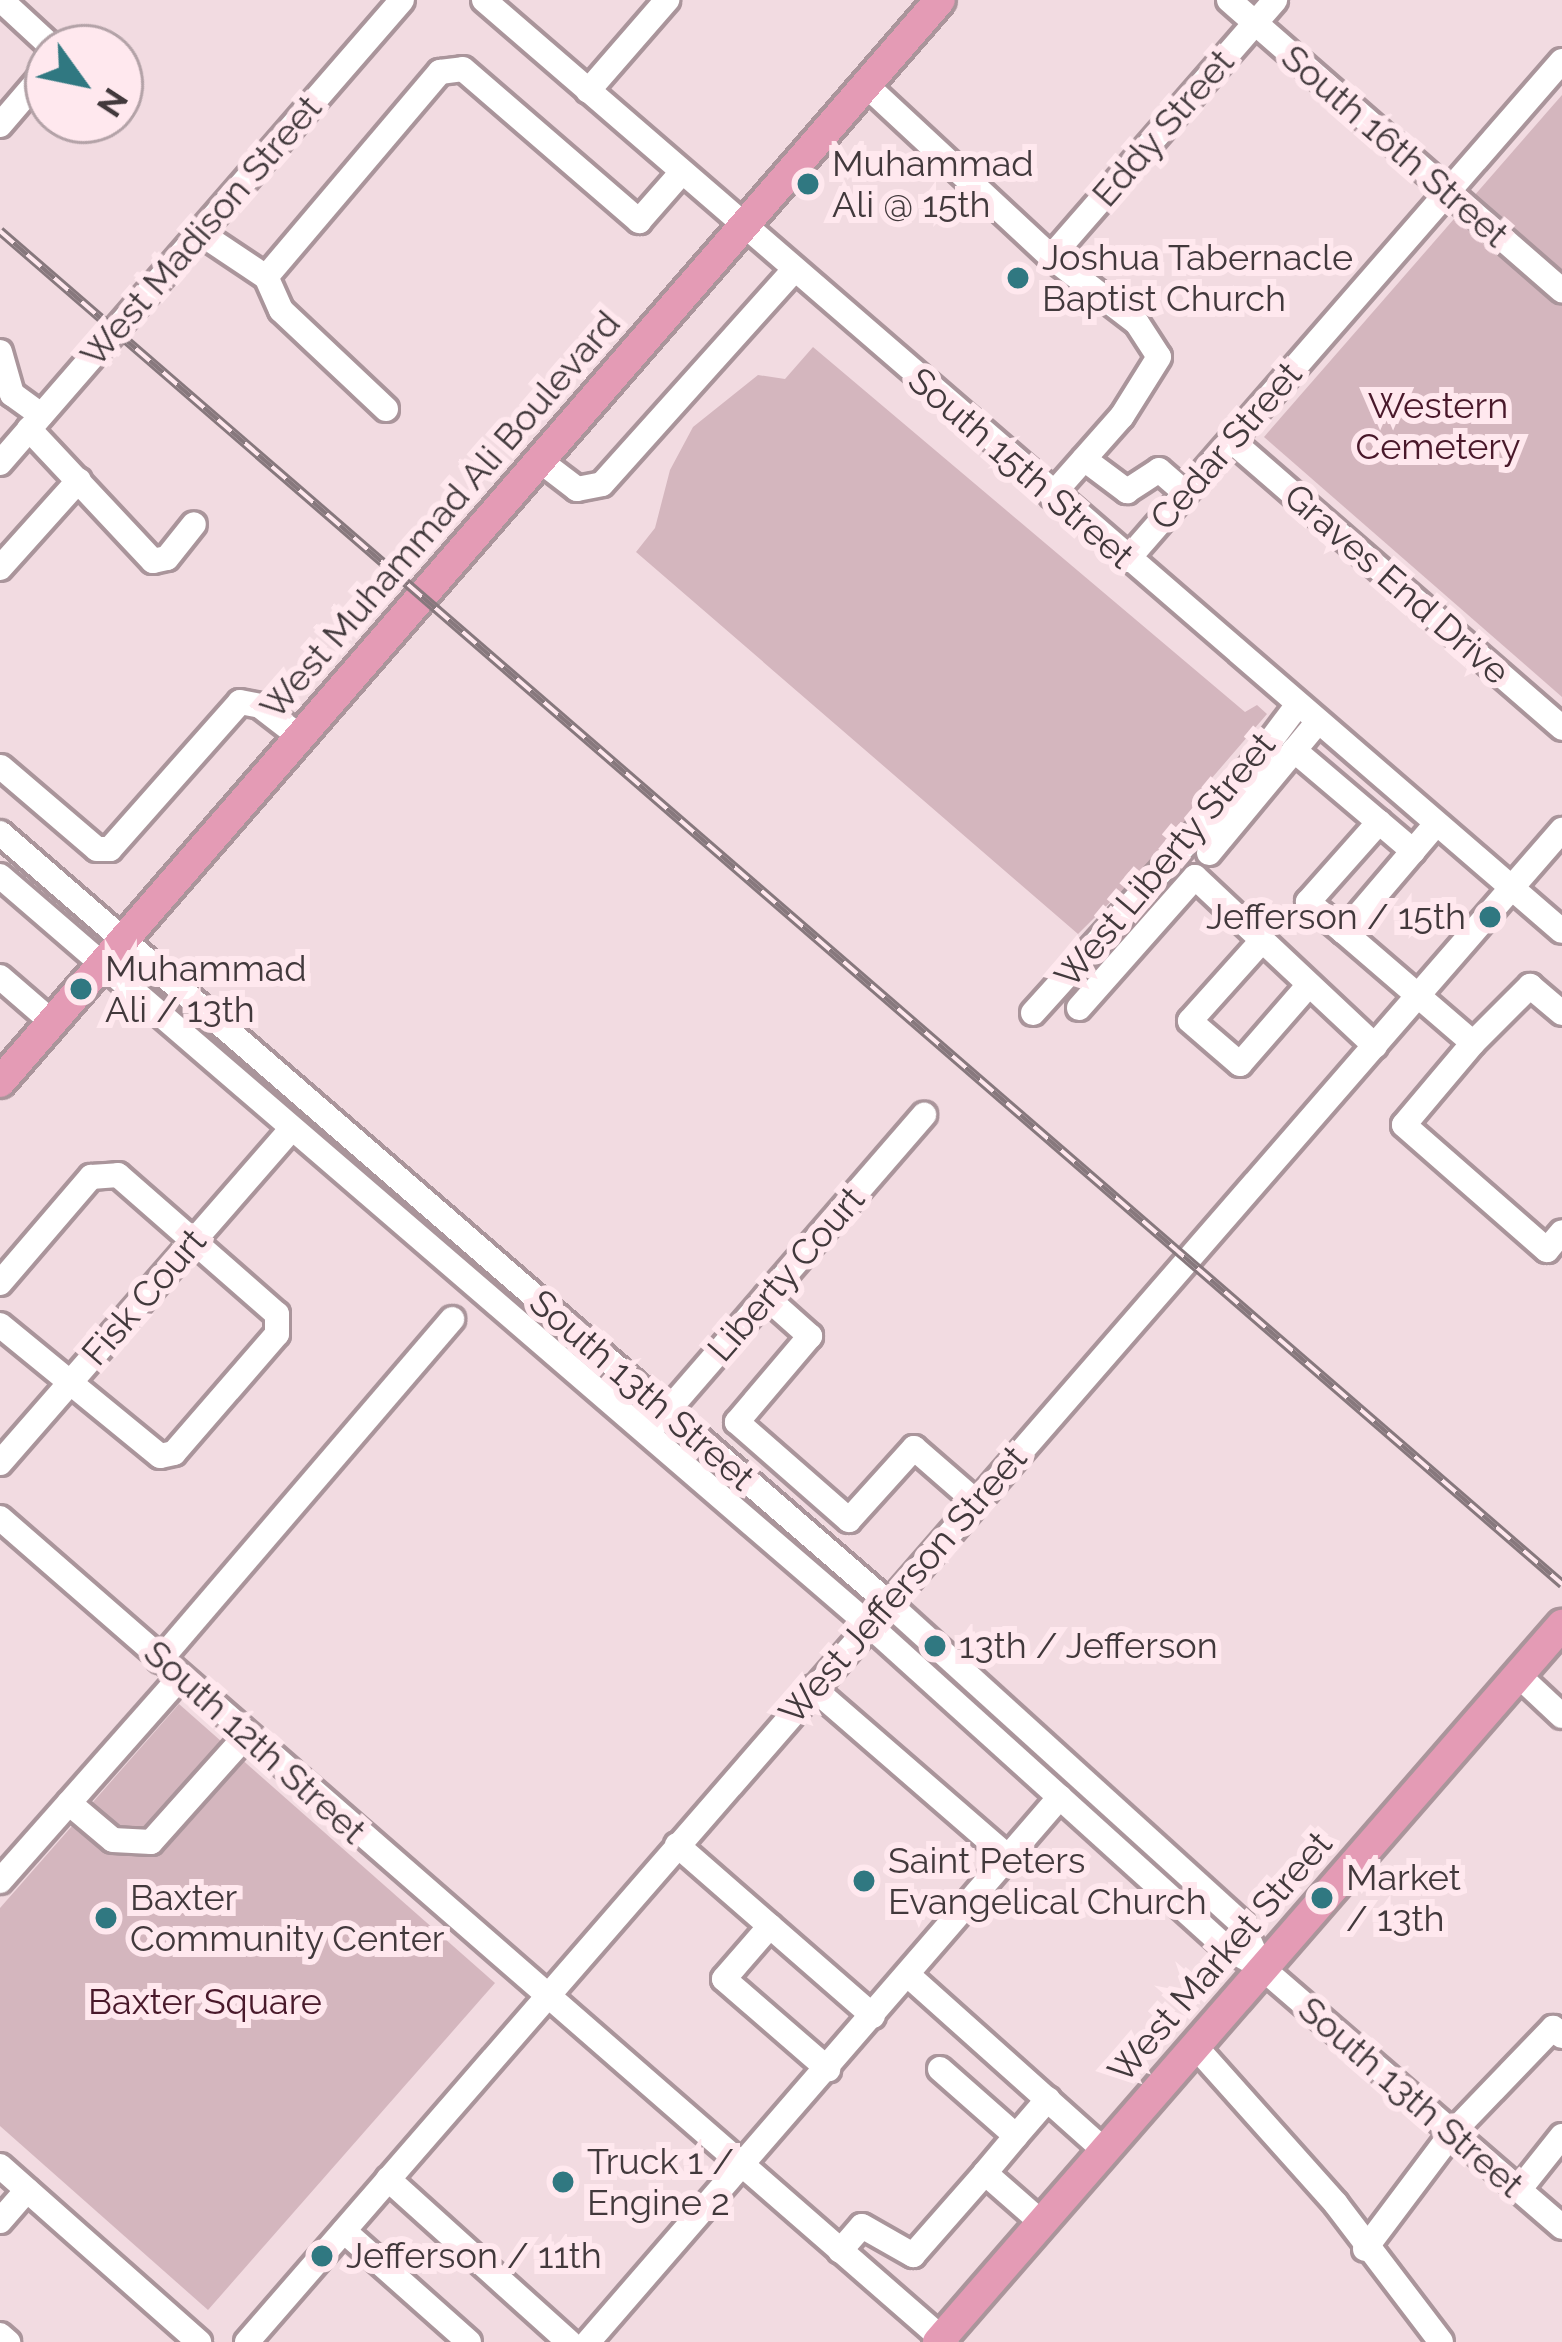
<!DOCTYPE html>
<style>
body{margin:0}
#map{position:relative;width:1562px;height:2342px;overflow:hidden;background:#f2dbe1;font-family:Raleway,sans-serif}
div>[style]{position:absolute}
[style*='--x']{left:calc(var(--x)*1px);top:calc(var(--y)*1px);width:calc(var(--w)*1px);rotate:calc(var(--a)*1deg)}
.green>*{inset:0;background:#d4b6be}
.roads{filter:drop-shadow(3px 0 #aa959b) drop-shadow(-3px 0 #aa959b) drop-shadow(0 3px #aa959b) drop-shadow(0 -3px #aa959b)}
.minor>*{height:24px;margin:-12px;padding:0 12px;transform-origin:12px;border-radius:12px;background:#fff}
.major>*{height:30px;margin:-15px;padding:0 15px;transform-origin:15px;border-radius:15px;background:#e49bb5}
.rail>*{height:10px;margin-top:-5px;transform-origin:0;background:repeating-linear-gradient(90deg,#ffe8ee 0 18px,#87787d 0 36px);box-sizing:border-box;border-block:3px solid #87787d}
.dots>*{width:33px;height:33px;translate:-50% -50%;box-sizing:border-box;border:6px solid #ffe8ee;border-radius:50%}
span{translate:-50% -50%;white-space:nowrap;text-align:center;line-height:1.15;-webkit-text-stroke:12px #ffe8ee;paint-order:stroke}
.street-label{font-size:36px;color:#42393c}
.poi-label{font-size:36px;color:#42393c}
.left{translate:0 -50%;text-align:left}
.right{translate:-100% -50%;text-align:right}
.park-label{font-size:36px;color:#49182a}
.north{position:absolute;left:24px;top:24px;width:120px;height:120px;box-sizing:border-box;background:#ffe8ee;border:3px solid #b3a2a7;border-radius:50%;rotate:123deg;font-size:33px;font-weight:700;line-height:48px;text-align:center;color:#42393c}
.north::after{content:'';display:block;margin:auto;width:42px;height:54px;background:#307881;clip-path:polygon(50% 0,100% 100%,50% 72%,0 100%)}
</style>
<div id="map">
<div class="green">
<i style="clip-path:polygon(1562px 95px,1562px 697px,1264px 437px)"></i>
<i style="clip-path:polygon(813px 347px,1245px 712px,1257px 705px,1267px 714px,1211px 779px,1202px 811px,1078px 934px,636px 552px,655px 528px,670px 470px,693px 427px,758px 375px,785px 379px)"></i>
<i style="clip-path:polygon(138px 973px,145px 973px,636px 1400px,521px 1316px,135px 980px)"></i>
<i style="clip-path:polygon(179px 1704px,495px 1983px,208px 2310px,0 2126px,0 1908px)"></i>
</div>
<div class="roads">
<div class="minor">
<i style="--x:1;--y:0;--w:71;--a:42.7"></i>
<i style="--x:484;--y:0;--w:1424;--a:40.82"></i>
<i style="--x:1229;--y:0;--w:442;--a:41.1"></i>
<i style="--x:867;--y:86;--w:251;--a:42.9"></i>
<i style="--x:1051;--y:257;--w:108;--a:37.5"></i>
<i style="--x:1137;--y:323;--w:40;--a:57.1"></i>
<i style="--x:1159;--y:357;--w:70;--a:122.1"></i>
<i style="--x:1122;--y:416;--w:106;--a:131.5"></i>
<i style="--x:588;--y:91;--w:121;--a:-49"></i>
<i style="--x:0;--y:125;--w:74;--a:-49.4"></i>
<i style="--x:200;--y:233;--w:79;--a:33.7"></i>
<i style="--x:1051;--y:257;--w:341;--a:-48.9"></i>
<i style="--x:0;--y:352;--w:44;--a:74.1"></i>
<i style="--x:12;--y:394;--w:36;--a:36"></i>
<i style="--x:386;--y:409;--w:144;--a:-136.7"></i>
<i style="--x:281;--y:310;--w:36;--a:-114"></i>
<i style="--x:266;--y:277;--w:269;--a:-49.7"></i>
<i style="--x:440;--y:72;--w:23;--a:-7"></i>
<i style="--x:463;--y:69;--w:233;--a:40.8"></i>
<i style="--x:639;--y:221;--w:65;--a:-48.7"></i>
<i style="--x:29;--y:429;--w:181;--a:46.8"></i>
<i style="--x:153;--y:561;--w:14;--a:-12"></i>
<i style="--x:167;--y:558;--w:43;--a:-51.5"></i>
<i style="--x:1231;--y:440;--w:439;--a:41"></i>
<i style="--x:1084;--y:459;--w:54;--a:36.7"></i>
<i style="--x:1127;--y:491;--w:38;--a:-33"></i>
<i style="--x:1159;--y:470;--w:35;--a:41"></i>
<i style="--x:539;--y:460;--w:48;--a:37.3"></i>
<i style="--x:577;--y:489;--w:25;--a:-11"></i>
<i style="--x:602;--y:484;--w:288;--a:-48.1"></i>
<i style="--x:0;--y:463;--w:613;--a:-49.03"></i>
<i style="--x:1127;--y:560;--w:662;--a:-48.92"></i>
<i style="--x:0;--y:568;--w:118;--a:-48.1"></i>
<i style="--x:1294;--y:750;--w:111;--a:40.3"></i>
<i style="--x:1;--y:767;--w:126;--a:40.5"></i>
<i style="--x:97;--y:849;--w:13;--a:0"></i>
<i style="--x:110;--y:849;--w:196;--a:-48.5"></i>
<i style="--x:240;--y:702;--w:20;--a:11"></i>
<i style="--x:260;--y:706;--w:49;--a:37.6"></i>
<i style="--x:1436;--y:824;--w:142;--a:130.4"></i>
<i style="--x:1344;--y:932;--w:170;--a:40.7"></i>
<i style="--x:1473;--y:1043;--w:81;--a:-45"></i>
<i style="--x:1530;--y:986;--w:42;--a:40.2"></i>
<i style="--x:0;--y:833;--w:1174;--a:40.92"></i>
<i style="--x:887;--y:1602;--w:479;--a:42.2"></i>
<i style="--x:1242;--y:1924;--w:47;--a:66.2"></i>
<i style="--x:1209;--y:853;--w:168;--a:-50.3"></i>
<i style="--x:0;--y:876;--w:1146;--a:40.75"></i>
<i style="--x:868;--y:1624;--w:480;--a:42.1"></i>
<i style="--x:1224;--y:1946;--w:43;--a:29.6"></i>
<i style="--x:1261;--y:1967;--w:398;--a:40.8"></i>
<i style="--x:1344;--y:932;--w:47;--a:-140.2"></i>
<i style="--x:1308;--y:902;--w:107;--a:-48.4"></i>
<i style="--x:1379;--y:822;--w:45;--a:40.5"></i>
<i style="--x:1259;--y:944;--w:103;--a:131.9"></i>
<i style="--x:1190;--y:1021;--w:66;--a:40.7"></i>
<i style="--x:1240;--y:1064;--w:102;--a:-49"></i>
<i style="--x:0;--y:977;--w:69;--a:40.9"></i>
<i style="--x:1079;--y:1008;--w:175;--a:-48.5"></i>
<i style="--x:1195;--y:877;--w:247;--a:43.2"></i>
<i style="--x:1033;--y:1013;--w:292;--a:-47.9"></i>
<i style="--x:1229;--y:796;--w:111;--a:-53"></i>
<i style="--x:1473;--y:1043;--w:107;--a:130.1"></i>
<i style="--x:1404;--y:1125;--w:190;--a:41.2"></i>
<i style="--x:1547;--y:1250;--w:23;--a:-50"></i>
<i style="--x:0;--y:1283;--w:140;--a:-49.4"></i>
<i style="--x:91;--y:1177;--w:27;--a:-4"></i>
<i style="--x:118;--y:1175;--w:211;--a:41.2"></i>
<i style="--x:277;--y:1314;--w:20;--a:90"></i>
<i style="--x:277;--y:1334;--w:157;--a:130.9"></i>
<i style="--x:174;--y:1453;--w:14;--a:168"></i>
<i style="--x:160;--y:1456;--w:207;--a:-140.7"></i>
<i style="--x:766;--y:1297;--w:59;--a:41.6"></i>
<i style="--x:810;--y:1336;--w:113;--a:130.3"></i>
<i style="--x:737;--y:1422;--w:149;--a:41.2"></i>
<i style="--x:849;--y:1520;--w:97;--a:-47.9"></i>
<i style="--x:914;--y:1448;--w:81;--a:41"></i>
<i style="--x:657;--y:1423;--w:408;--a:-49.1"></i>
<i style="--x:0;--y:1463;--w:439;--a:-48.9"></i>
<i style="--x:0;--y:1518;--w:1255;--a:41.06"></i>
<i style="--x:160;--y:1660;--w:449;--a:-49.4"></i>
<i style="--x:1518;--y:1675;--w:60;--a:43"></i>
<i style="--x:813;--y:1688;--w:259;--a:40.9"></i>
<i style="--x:69;--y:1803;--w:57;--a:40.1"></i>
<i style="--x:113;--y:1840;--w:38;--a:3"></i>
<i style="--x:151;--y:1842;--w:141;--a:-48.2"></i>
<i style="--x:677;--y:1845;--w:260;--a:41.1"></i>
<i style="--x:0;--y:1881;--w:268;--a:-48.5"></i>
<i style="--x:770;--y:1926;--w:70;--a:131"></i>
<i style="--x:724;--y:1979;--w:138;--a:40.9"></i>
<i style="--x:908;--y:1975;--w:263;--a:41.8"></i>
<i style="--x:1194;--y:2045;--w:213;--a:48.2"></i>
<i style="--x:1336;--y:2204;--w:173;--a:52.7"></i>
<i style="--x:940;--y:2069;--w:101;--a:41.4"></i>
<i style="--x:1016;--y:2136;--w:48;--a:130"></i>
<i style="--x:1016;--y:2136;--w:49;--a:-49.1"></i>
<i style="--x:0;--y:2166;--w:266;--a:41.5"></i>
<i style="--x:388;--y:2179;--w:244;--a:42"></i>
<i style="--x:1519;--y:2190;--w:69;--a:-51.5"></i>
<i style="--x:0;--y:2221;--w:41;--a:-48.9"></i>
<i style="--x:344;--y:2231;--w:167;--a:41.6"></i>
<i style="--x:1365;--y:2249;--w:145;--a:-53.1"></i>
<i style="--x:1452;--y:2133;--w:146;--a:-46.1"></i>
<i style="--x:1553;--y:2028;--w:12;--a:42"></i>
<i style="--x:840;--y:2251;--w:33;--a:-49"></i>
<i style="--x:862;--y:2226;--w:59;--a:29.6"></i>
<i style="--x:913;--y:2255;--w:109;--a:-48.7"></i>
<i style="--x:985;--y:2173;--w:74;--a:41.2"></i>
<i style="--x:0;--y:2335;--w:11;--a:41"></i>
<i style="--x:247;--y:2342;--w:2004;--a:-48.99"></i>
<i style="--x:588;--y:2342;--w:721;--a:-49.11"></i>
</div>
<div class="major">
<i style="--x:0;--y:1082;--w:1433;--a:-49.02"></i>
<i style="--x:938;--y:2342;--w:951;--a:-48.97"></i>
</div>
</div>
<div class="rail">
<i style="--x:0;--y:231;--w:2067;--a:40.9"></i>
</div>
<div class="dots">
<i style="left:808px;top:184px;background:#307881"></i>
<i style="left:1018px;top:278px;background:#307881"></i>
<i style="left:1490px;top:917px;background:#307881"></i>
<i style="left:81px;top:989px;background:#307881"></i>
<i style="left:935px;top:1646px;background:#307881"></i>
<i style="left:864px;top:1881px;background:#307881"></i>
<i style="left:1322px;top:1898px;background:#307881"></i>
<i style="left:106px;top:1918px;background:#307881"></i>
<i style="left:563px;top:2182px;background:#307881"></i>
<i style="left:322px;top:2256px;background:#307881"></i>
</div>
<div class="street-label">
<span style="left:1163px;top:128px;rotate:-49deg">Eddy Street</span>
<span style="left:1395px;top:146px;rotate:41deg">South 16th Street</span>
<span style="left:201px;top:231px;rotate:-49deg">West Madison Street</span>
<span style="left:1226px;top:446px;rotate:-49deg">Cedar Street</span>
<span style="left:1021px;top:468px;rotate:41deg">South 15th Street</span>
<span style="left:440px;top:515px;rotate:-49deg">West Muhammad Ali Boulevard</span>
<span style="left:1397px;top:584px;rotate:41deg">Graves End Drive</span>
<span style="left:1165px;top:860px;rotate:-50deg">West Liberty Street</span>
<span style="left:786px;top:1274px;rotate:-49deg">Liberty Court</span>
<span style="left:144px;top:1297px;rotate:-49deg">Fisk Court</span>
<span style="left:642px;top:1390px;rotate:41deg">South 13th Street</span>
<span style="left:903px;top:1585px;rotate:-49deg">West Jefferson Street</span>
<span style="left:255px;top:1742px;rotate:42deg">South 12th Street</span>
<span style="left:1220px;top:1957px;rotate:-49deg">West Market Street</span>
<span style="left:1411px;top:2097px;rotate:41deg">South 13th Street</span>
</div>
<div class="poi-label">
<span class="left" style="left:832px;top:184px">Muhammad<br>Ali @ 15th</span>
<span class="left" style="left:1042px;top:278px">Joshua Tabernacle<br>Baptist Church</span>
<span class="right" style="left:1466px;top:917px">Jefferson / 15th</span>
<span class="left" style="left:105px;top:989px">Muhammad<br>Ali / 13th</span>
<span class="left" style="left:959px;top:1646px">13th / Jefferson</span>
<span class="left" style="left:888px;top:1881px">Saint Peters<br>Evangelical Church</span>
<span class="left" style="left:1346px;top:1898px">Market<br>/ 13th</span>
<span class="left" style="left:130px;top:1918px">Baxter<br>Community Center</span>
<span class="left" style="left:587px;top:2182px">Truck 1 /<br>Engine 2</span>
<span class="left" style="left:346px;top:2256px">Jefferson / 11th</span>
</div>
<div class="park-label">
<span style="left:1438px;top:426px">Western<br>Cemetery</span>
<span style="left:205px;top:2002px">Baxter Square</span>
</div>
<div class="north">N</div>
</div>
